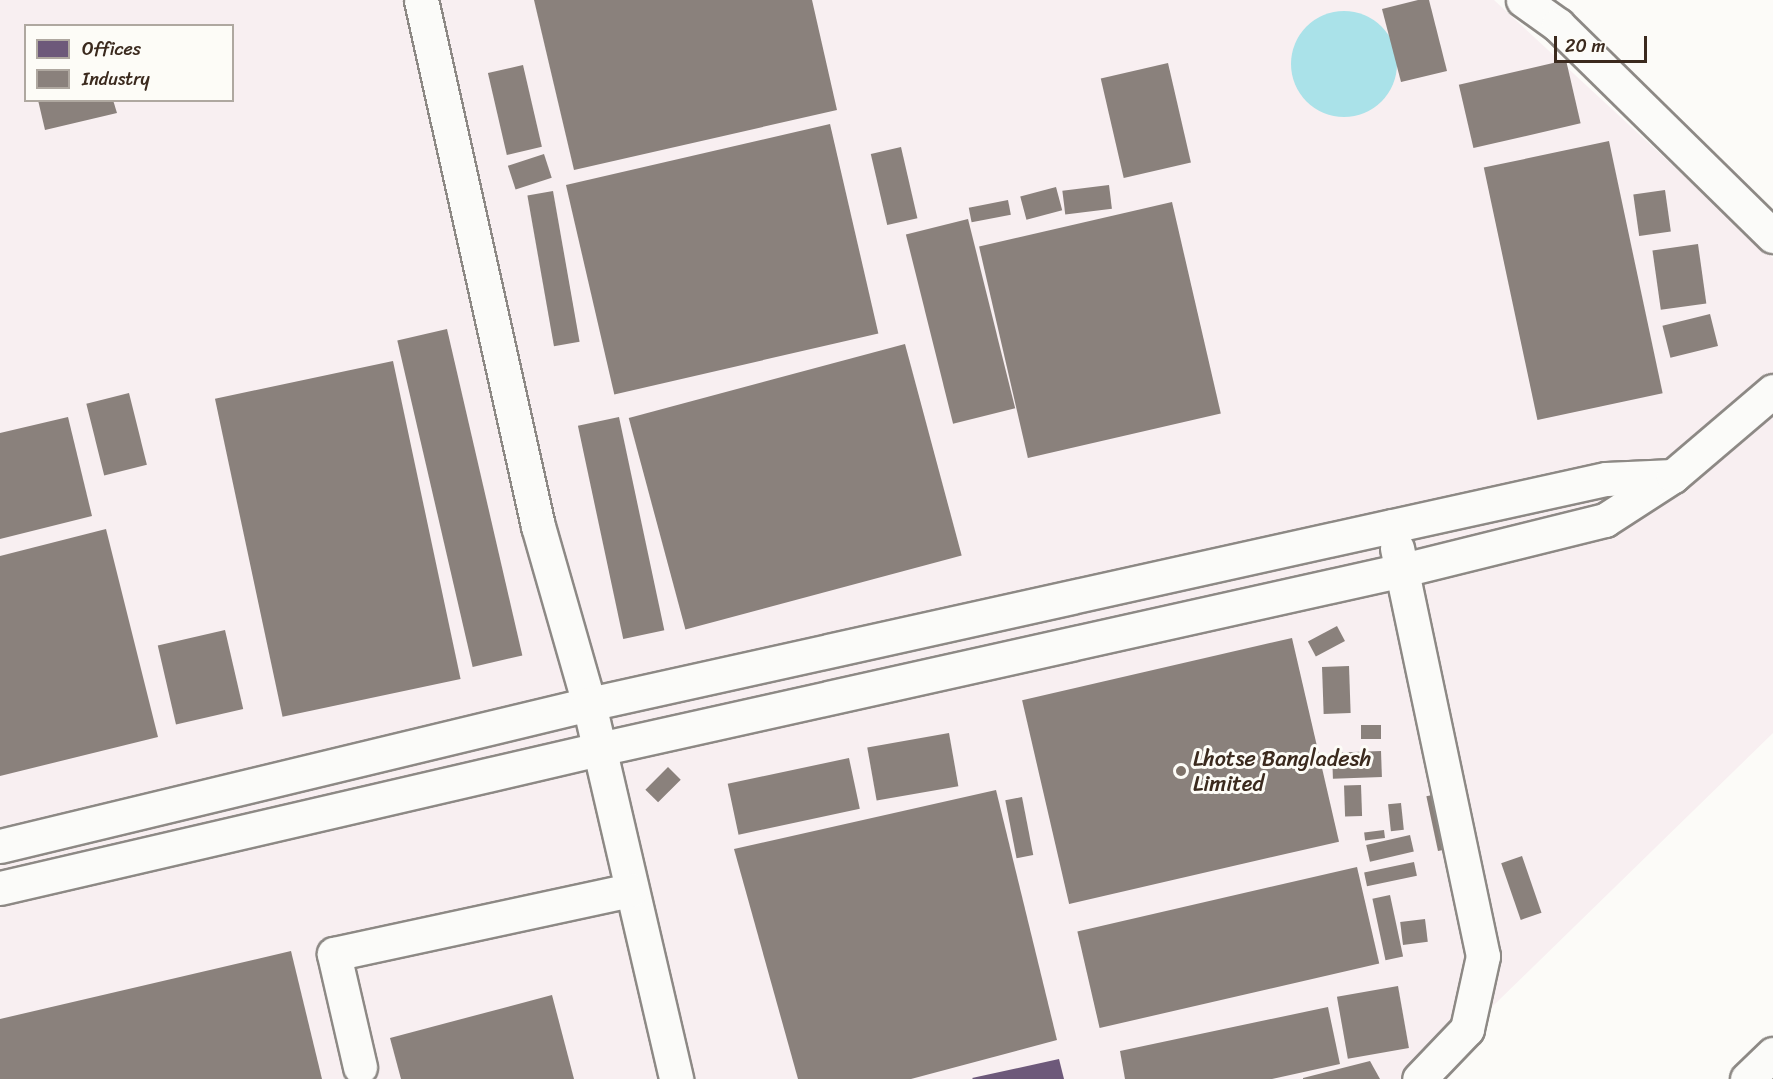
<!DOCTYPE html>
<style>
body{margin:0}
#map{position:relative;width:1773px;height:1079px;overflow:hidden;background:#fcfbf8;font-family:Sriracha,sans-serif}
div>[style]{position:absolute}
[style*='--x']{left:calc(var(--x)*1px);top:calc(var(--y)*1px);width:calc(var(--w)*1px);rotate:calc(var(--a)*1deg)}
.built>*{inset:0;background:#f8eff1}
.water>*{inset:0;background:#aae2e9}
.round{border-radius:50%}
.offices>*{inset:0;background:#6d597a}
.industry>*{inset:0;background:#8a817c;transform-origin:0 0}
.roads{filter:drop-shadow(2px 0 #8d8985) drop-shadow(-2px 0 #8d8985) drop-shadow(0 2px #8d8985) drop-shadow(0 -2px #8d8985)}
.minor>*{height:33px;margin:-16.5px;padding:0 16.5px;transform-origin:16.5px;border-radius:16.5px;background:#fbfbf9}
.dots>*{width:16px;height:16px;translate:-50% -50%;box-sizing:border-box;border:3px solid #fdfcf7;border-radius:50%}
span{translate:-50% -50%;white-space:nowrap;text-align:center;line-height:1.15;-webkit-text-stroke:6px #fdfcf7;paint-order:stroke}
.poi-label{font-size:22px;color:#3b2a1e}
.left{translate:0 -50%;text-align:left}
.legend{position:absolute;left:24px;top:24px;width:210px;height:78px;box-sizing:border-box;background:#fdfcf7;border:2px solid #afa8a0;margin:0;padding:8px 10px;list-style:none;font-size:18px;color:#3b2a1e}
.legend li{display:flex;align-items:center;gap:12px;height:30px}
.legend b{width:30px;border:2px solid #afa8a0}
.scale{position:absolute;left:1554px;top:36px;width:93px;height:27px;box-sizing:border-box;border:3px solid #3b2a1e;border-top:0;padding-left:8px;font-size:18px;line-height:21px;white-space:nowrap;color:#3b2a1e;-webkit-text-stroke:4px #fdfcf7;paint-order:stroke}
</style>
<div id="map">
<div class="built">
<i style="clip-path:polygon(evenodd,0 0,1494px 0,1773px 258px,1773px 733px,1418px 1079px,0 1079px,0 0,26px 26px,232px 26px,232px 100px,26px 100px,26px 26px)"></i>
</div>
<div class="water">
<i class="round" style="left:1291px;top:11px;width:106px;height:106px"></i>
</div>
<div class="offices">
<i style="clip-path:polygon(1059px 1059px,1064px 1079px,973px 1079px,972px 1078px)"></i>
</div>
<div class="industry">
<i style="clip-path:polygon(534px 0,812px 0,837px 110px,574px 170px)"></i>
<i style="clip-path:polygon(1418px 0,1429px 0,1447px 71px,1401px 82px,1382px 9px)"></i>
<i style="left:1566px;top:60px;width:65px;height:110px;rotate:77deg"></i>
<i style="left:1168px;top:63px;width:102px;height:69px;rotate:77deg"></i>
<i style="left:523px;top:65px;width:84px;height:36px;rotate:77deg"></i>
<i style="clip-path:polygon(38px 100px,113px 100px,117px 113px,45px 130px)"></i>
<i style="left:830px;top:124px;width:215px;height:271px;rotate:77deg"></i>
<i style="left:1609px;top:141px;width:258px;height:128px;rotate:78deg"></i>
<i style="left:901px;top:147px;width:73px;height:31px;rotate:77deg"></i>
<i style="left:544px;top:154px;width:25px;height:38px;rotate:72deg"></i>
<i style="left:1109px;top:185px;width:24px;height:47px;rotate:83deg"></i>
<i style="left:1056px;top:187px;width:24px;height:37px;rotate:75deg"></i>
<i style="left:1665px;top:190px;width:42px;height:32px;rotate:82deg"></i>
<i style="left:553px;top:191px;width:153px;height:26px;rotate:80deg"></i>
<i style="left:1008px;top:200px;width:15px;height:40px;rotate:79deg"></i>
<i style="left:1172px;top:202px;width:217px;height:198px;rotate:77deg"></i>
<i style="left:968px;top:219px;width:195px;height:64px;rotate:76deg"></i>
<i style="left:1698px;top:244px;width:60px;height:46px;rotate:82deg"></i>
<i style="left:1710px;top:314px;width:33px;height:49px;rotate:76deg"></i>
<i style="left:447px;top:329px;width:335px;height:51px;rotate:77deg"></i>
<i style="left:905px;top:344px;width:219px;height:286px;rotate:75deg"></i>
<i style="left:393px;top:361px;width:325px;height:182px;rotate:78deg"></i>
<i style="left:129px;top:393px;width:74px;height:44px;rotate:76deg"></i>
<i style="clip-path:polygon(68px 417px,92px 516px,0 539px,0 433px)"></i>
<i style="left:619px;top:417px;width:218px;height:42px;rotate:78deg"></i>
<i style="clip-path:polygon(106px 529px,158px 737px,0 776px,0 556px)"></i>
<i style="left:1337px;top:626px;width:17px;height:33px;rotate:62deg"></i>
<i style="left:225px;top:630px;width:81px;height:69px;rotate:77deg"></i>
<i style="left:1292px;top:638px;width:209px;height:277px;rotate:77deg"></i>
<i style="left:1349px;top:666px;width:47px;height:27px;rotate:88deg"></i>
<i style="left:1381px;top:725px;width:14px;height:20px;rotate:90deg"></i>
<i style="left:949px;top:733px;width:54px;height:83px;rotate:80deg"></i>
<i style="left:1381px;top:751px;width:26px;height:49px;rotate:88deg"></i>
<i style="left:849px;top:758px;width:52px;height:124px;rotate:78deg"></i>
<i style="left:668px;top:767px;width:18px;height:32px;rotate:45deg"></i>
<i style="left:1361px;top:785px;width:31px;height:17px;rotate:88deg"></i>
<i style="clip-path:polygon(996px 790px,1057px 1040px,911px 1079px,798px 1079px,734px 849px)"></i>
<i style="left:1442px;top:793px;width:56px;height:16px;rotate:78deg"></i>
<i style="left:1022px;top:797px;width:59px;height:17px;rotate:79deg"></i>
<i style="left:1401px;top:803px;width:27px;height:13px;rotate:84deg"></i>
<i style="left:1384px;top:830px;width:8px;height:20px;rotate:83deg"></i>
<i style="left:1410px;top:835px;width:17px;height:45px;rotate:77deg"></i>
<i style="left:1522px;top:856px;width:60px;height:22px;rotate:71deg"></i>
<i style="left:1414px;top:862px;width:14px;height:51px;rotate:78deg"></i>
<i style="left:1357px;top:867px;width:99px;height:287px;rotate:77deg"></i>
<i style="left:1390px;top:895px;width:63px;height:18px;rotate:78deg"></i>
<i style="left:1425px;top:919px;width:23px;height:25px;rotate:83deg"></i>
<i style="clip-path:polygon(291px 951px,322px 1079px,0 1079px,0 1019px)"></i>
<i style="left:1398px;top:986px;width:63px;height:62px;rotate:80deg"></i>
<i style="clip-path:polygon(552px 995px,574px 1079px,401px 1079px,390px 1038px)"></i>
<i style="clip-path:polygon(1328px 1007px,1340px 1064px,1272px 1079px,1125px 1079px,1120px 1051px)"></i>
<i style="clip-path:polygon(1370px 1061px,1380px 1079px,1303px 1079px,1303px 1078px)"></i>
</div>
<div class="roads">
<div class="minor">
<i style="--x:421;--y:0;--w:539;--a:77.46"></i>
<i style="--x:538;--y:526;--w:185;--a:74"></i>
<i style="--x:589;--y:704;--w:385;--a:76.9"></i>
<i style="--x:1523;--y:0;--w:43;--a:35.5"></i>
<i style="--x:1558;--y:25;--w:301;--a:44.5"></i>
<i style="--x:1397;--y:548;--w:417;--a:78.1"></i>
<i style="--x:1483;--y:956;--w:75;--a:102.4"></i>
<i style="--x:1467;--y:1029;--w:69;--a:133.8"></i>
<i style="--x:0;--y:846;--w:606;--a:-13.55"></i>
<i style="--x:589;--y:704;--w:822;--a:-12.5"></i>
<i style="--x:1392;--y:526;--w:219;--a:-12.4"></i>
<i style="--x:1606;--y:479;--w:67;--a:-2.6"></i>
<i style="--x:0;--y:888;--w:615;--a:-13.06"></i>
<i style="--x:599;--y:749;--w:824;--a:-12.55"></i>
<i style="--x:1403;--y:570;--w:208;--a:-13.9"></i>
<i style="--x:1605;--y:520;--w:81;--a:-32.9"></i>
<i style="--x:1673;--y:476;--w:131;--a:-40.4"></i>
<i style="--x:360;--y:1067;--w:116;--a:-103"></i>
<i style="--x:334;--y:954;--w:304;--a:-12.2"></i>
<i style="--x:1747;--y:1079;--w:36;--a:-44"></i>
</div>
</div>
<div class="dots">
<i style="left:1181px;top:771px;background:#7f736a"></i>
</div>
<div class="poi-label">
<span class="left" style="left:1193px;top:771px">Lhotse Bangladesh<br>Limited</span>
</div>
<ul class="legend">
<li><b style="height:16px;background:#6d597a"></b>Offices</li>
<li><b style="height:16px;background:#8a817c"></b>Industry</li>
</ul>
<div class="scale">20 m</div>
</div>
